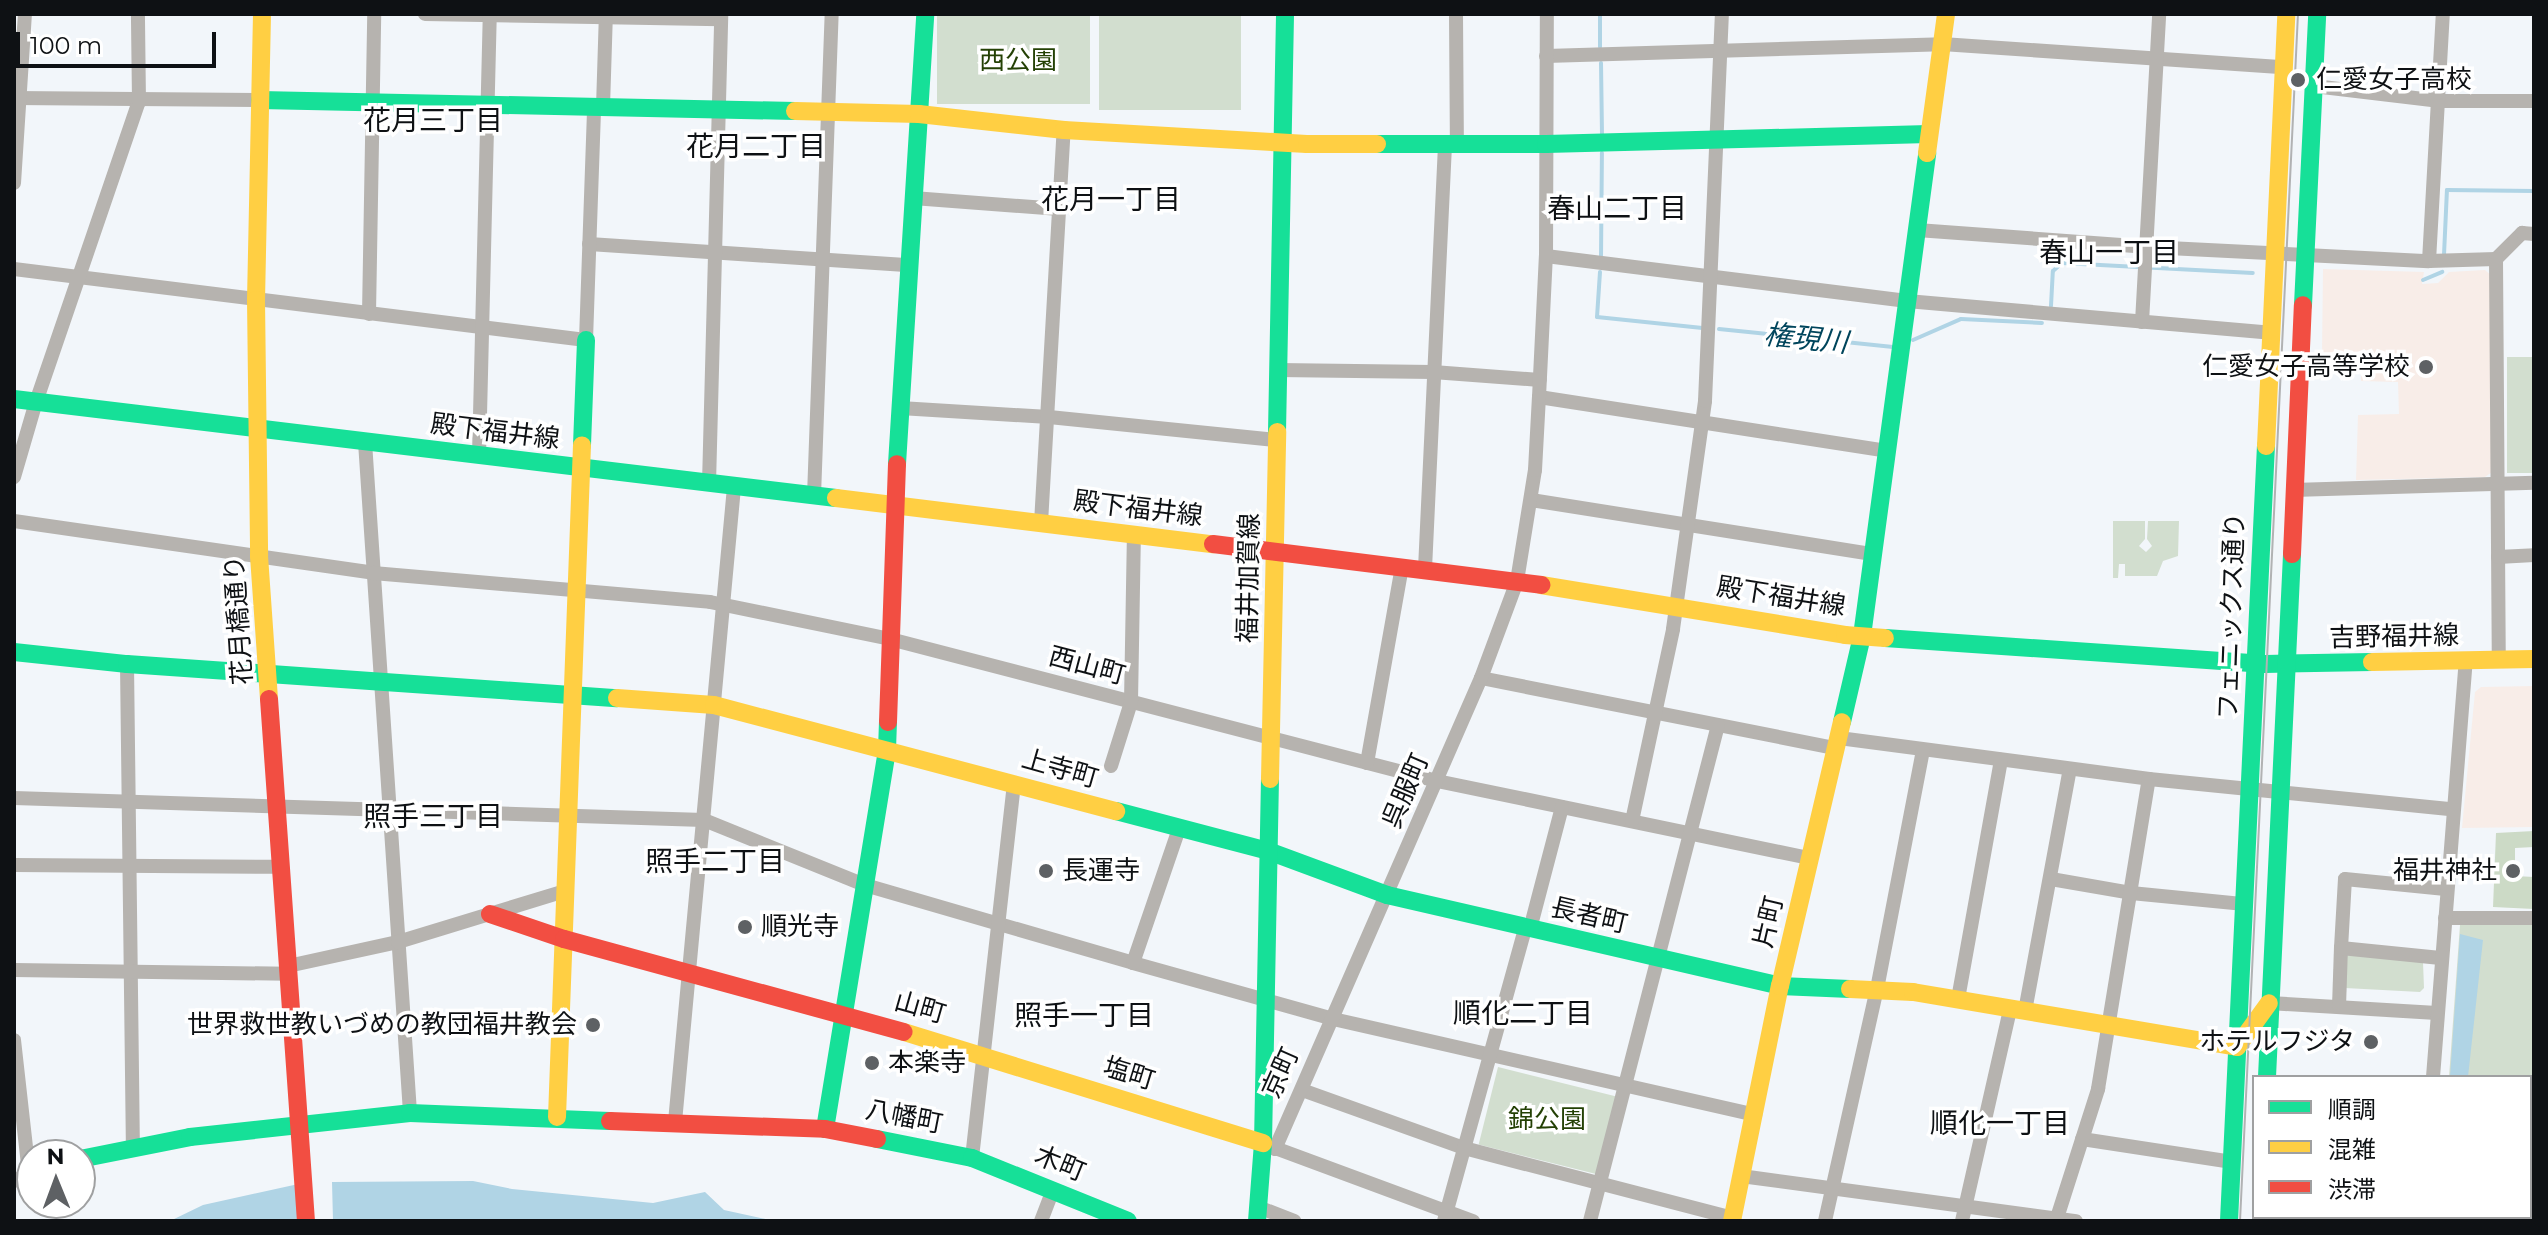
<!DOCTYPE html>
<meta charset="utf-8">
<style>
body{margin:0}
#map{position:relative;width:2548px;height:1235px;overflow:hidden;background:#f2f6fa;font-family:Montserrat,"Noto Sans JP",sans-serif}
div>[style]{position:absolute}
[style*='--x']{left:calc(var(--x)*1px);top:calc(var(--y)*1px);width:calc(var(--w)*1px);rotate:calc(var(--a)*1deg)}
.education>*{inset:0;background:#f8ede8}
.green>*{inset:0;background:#d2decf;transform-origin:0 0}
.forest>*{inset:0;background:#ccdac6}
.water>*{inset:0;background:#b0d4e5}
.stream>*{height:4px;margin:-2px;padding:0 2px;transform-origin:2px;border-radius:2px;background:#b0d4e5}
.street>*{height:14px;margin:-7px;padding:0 7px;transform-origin:7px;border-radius:7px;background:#b6b3af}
.fast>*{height:18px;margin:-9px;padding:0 9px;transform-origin:9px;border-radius:9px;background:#16e098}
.slow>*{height:18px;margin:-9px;padding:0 9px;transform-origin:9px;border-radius:9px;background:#ffcf43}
.jam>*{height:18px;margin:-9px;padding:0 9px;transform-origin:9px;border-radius:9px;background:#f24e42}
.tram>*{height:2px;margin:-1px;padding:0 1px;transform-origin:1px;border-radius:1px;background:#b1b2b3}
.dots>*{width:22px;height:22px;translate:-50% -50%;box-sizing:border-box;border:4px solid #fff;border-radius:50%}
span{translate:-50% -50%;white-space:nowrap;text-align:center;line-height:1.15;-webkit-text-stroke:7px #fff;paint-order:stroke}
.park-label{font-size:26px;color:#244105}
.poi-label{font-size:26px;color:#0e1114}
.left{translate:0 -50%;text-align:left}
.right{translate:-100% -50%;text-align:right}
.street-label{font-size:26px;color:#0e1114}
.neighbourhood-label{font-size:28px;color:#0e1114}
.water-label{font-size:28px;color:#00455c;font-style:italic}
.frame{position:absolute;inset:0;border:16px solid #0e1114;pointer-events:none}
.legend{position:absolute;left:2252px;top:1075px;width:280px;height:144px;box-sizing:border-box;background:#fff;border:2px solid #9fa0a1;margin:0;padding:10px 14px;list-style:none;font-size:24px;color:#0e1114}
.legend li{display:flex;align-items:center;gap:16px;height:40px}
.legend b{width:40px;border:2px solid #9fa0a1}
.north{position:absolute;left:16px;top:1139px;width:80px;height:80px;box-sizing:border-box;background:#fff;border:2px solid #9fa0a1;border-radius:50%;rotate:359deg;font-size:22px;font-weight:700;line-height:32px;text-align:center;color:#0e1114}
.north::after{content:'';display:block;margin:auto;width:28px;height:36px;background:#5e6164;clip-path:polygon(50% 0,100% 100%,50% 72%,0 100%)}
.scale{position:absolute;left:16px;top:32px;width:200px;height:36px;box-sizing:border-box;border:4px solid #0e1114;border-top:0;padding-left:10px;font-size:24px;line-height:28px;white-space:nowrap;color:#0e1114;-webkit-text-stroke:6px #fff;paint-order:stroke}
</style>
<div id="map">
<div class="education">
<i style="clip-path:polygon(2323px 269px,2424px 272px,2422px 284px,2438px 283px,2449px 272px,2485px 270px,2492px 276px,2492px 472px,2485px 477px,2356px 480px,2358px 415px,2399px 414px,2398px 382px,2361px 381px,2361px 353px,2322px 353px)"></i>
<i style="clip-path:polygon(2534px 686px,2534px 827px,2462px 828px,2475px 692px,2481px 687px)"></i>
</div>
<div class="green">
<i style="left:937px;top:14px;width:153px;height:90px"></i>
<i style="left:1099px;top:14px;width:142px;height:96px"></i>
<i style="left:2534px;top:357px;width:116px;height:27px;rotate:90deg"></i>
<i style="clip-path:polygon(2113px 521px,2145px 521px,2145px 539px,2139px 546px,2146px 552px,2152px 546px,2147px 539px,2148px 521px,2179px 521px,2178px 556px,2163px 561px,2157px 576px,2125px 576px,2125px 564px,2119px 564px,2118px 578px,2113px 578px)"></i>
<i style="clip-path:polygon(2534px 924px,2534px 1221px,2431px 1221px,2432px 1217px,2530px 1217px,2530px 1077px,2449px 1077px,2460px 925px)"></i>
<i style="clip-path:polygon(2347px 952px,2423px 962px,2424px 988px,2420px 992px,2345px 988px)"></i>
<i style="left:1498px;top:1067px;width:122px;height:80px;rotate:14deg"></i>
</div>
<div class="forest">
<i style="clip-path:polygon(2534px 831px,2534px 847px,2515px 848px,2515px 876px,2534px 877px,2534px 909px,2493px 907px,2496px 833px)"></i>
</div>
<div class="water">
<i style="clip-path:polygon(2460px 934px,2483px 940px,2468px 1077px,2450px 1077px)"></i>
<i style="clip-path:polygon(473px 1181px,512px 1189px,653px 1203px,705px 1192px,724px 1210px,775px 1221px,333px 1221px,332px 1182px)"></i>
<i style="clip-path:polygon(303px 1183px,306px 1221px,170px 1221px,203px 1205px)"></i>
</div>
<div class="stream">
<i style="--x:1600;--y:14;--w:33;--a:90"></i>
<i style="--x:1601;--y:63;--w:71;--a:89.2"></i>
<i style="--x:2444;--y:255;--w:65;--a:-87.4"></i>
<i style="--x:2447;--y:190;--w:87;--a:0.7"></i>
<i style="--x:1601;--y:258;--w:105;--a:-89.5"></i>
<i style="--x:1600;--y:272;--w:45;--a:93.8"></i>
<i style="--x:1597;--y:317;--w:106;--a:6"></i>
<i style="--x:2423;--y:280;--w:21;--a:-23"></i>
<i style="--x:2051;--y:306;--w:35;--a:-87"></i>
<i style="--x:2053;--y:271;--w:12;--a:-42"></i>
<i style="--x:2062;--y:263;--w:191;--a:3"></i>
<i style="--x:1719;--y:329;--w:175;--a:5.9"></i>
<i style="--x:1913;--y:340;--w:52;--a:-23.6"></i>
<i style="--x:1961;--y:319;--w:81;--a:2.8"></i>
</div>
<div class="street">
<i style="--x:425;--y:14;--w:296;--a:1"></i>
<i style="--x:1456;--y:14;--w:130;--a:89.6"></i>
<i style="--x:1546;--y:56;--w:396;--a:-1.7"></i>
<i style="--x:1942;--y:44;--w:342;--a:3.9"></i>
<i style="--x:2314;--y:86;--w:127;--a:6.8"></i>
<i style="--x:2440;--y:101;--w:94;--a:0"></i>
<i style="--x:14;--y:98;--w:246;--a:0.5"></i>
<i style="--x:603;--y:107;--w:93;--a:-88.2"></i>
<i style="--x:14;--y:183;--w:169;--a:-86.3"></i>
<i style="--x:913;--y:198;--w:147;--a:4.3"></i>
<i style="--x:1917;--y:230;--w:232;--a:4.2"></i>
<i style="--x:2148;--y:247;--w:281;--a:2.9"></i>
<i style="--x:2429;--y:261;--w:67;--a:-1.7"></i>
<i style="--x:2496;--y:259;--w:37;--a:-45"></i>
<i style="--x:2522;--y:233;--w:12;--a:5"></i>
<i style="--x:589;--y:244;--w:321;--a:3.8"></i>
<i style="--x:1546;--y:256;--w:364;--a:7.1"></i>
<i style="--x:1907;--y:301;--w:365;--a:5"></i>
<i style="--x:2496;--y:259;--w:401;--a:89.6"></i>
<i style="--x:2429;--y:261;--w:247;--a:-86.8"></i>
<i style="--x:14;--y:269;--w:576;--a:7.08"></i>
<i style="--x:586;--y:340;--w:232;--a:-88"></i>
<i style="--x:369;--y:314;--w:300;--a:-89"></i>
<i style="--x:2142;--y:322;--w:308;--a:-86.8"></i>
<i style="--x:1278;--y:370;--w:155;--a:0.7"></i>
<i style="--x:1433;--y:372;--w:107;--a:4.3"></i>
<i style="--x:1539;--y:397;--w:352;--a:8.8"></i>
<i style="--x:900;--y:408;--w:149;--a:3.5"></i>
<i style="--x:1049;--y:417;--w:229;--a:5.8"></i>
<i style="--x:365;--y:442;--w:673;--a:86.16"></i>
<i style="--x:479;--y:456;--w:442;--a:-88.6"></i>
<i style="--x:14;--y:477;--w:78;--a:-73.7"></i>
<i style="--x:36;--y:402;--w:317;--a:-71.1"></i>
<i style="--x:139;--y:102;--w:88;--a:-90.7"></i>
<i style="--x:709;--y:484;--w:470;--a:-88.5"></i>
<i style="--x:2293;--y:490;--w:241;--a:-1.7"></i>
<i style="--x:814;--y:496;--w:482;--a:-87.9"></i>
<i style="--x:1531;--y:500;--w:344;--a:9"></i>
<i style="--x:14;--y:521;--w:363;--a:8.2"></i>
<i style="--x:373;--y:573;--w:338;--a:4.9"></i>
<i style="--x:710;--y:602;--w:184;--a:11.6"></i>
<i style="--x:890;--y:639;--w:565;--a:14.55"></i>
<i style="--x:1437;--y:781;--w:381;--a:11.7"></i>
<i style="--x:1041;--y:523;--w:394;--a:-86.7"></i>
<i style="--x:2498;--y:557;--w:36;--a:-3"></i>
<i style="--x:1425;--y:569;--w:425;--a:-87.3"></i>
<i style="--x:127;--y:664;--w:484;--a:89.3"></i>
<i style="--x:1481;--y:678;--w:362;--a:11.2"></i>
<i style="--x:1839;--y:738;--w:313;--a:7.5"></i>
<i style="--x:2149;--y:779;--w:304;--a:5.7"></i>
<i style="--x:1367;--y:763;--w:199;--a:-79.9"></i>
<i style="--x:1111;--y:766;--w:67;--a:-72.6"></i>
<i style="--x:1131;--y:702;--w:167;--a:-89"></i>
<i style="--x:14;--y:798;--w:690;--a:1.83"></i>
<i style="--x:704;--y:820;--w:174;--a:22"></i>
<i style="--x:865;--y:885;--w:279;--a:16.2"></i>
<i style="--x:1133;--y:963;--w:208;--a:15.6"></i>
<i style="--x:1333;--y:1019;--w:433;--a:12.8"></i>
<i style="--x:1632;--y:821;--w:196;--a:-77.9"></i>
<i style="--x:1673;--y:629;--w:230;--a:-82"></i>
<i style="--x:1705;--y:401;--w:387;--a:-87.5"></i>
<i style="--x:14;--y:865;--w:266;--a:0.4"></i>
<i style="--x:2051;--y:879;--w:81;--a:9.9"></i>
<i style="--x:2131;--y:893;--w:114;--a:5.6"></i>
<i style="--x:2445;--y:918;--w:89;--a:0"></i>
<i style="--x:1530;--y:929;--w:126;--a:-75.3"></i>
<i style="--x:2341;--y:948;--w:69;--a:-86.7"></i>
<i style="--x:2345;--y:879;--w:101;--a:5.7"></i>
<i style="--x:1133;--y:963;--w:142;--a:-71.1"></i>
<i style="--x:288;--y:966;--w:113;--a:-12.3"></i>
<i style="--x:398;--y:942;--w:175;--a:-17"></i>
<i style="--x:14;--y:970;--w:274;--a:0.8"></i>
<i style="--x:1958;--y:999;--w:243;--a:-79.8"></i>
<i style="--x:2269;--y:1003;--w:168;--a:3.4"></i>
<i style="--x:2339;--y:1007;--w:59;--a:-88.1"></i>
<i style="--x:2341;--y:948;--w:100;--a:5.7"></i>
<i style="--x:2025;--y:1011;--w:246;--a:-79.5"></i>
<i style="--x:14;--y:1040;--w:135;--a:83.6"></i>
<i style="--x:29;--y:1174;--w:17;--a:155"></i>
<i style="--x:2433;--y:1077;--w:417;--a:-85.5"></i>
<i style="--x:1302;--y:1090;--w:172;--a:19.7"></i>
<i style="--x:1464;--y:1148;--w:278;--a:14.6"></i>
<i style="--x:675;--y:1122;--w:638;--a:-84.69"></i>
<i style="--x:2082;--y:1139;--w:152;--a:8.7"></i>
<i style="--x:1267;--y:1145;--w:220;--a:20.3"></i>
<i style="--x:1275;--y:1149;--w:514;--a:-66.38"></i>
<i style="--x:1481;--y:678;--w:103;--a:-69.6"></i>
<i style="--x:1517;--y:581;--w:112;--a:-80.8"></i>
<i style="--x:1535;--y:470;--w:73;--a:-86.9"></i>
<i style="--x:1539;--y:397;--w:141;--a:-87.2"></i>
<i style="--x:1546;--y:256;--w:242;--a:-89.8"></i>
<i style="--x:972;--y:1158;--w:377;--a:-83.6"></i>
<i style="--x:1741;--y:1176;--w:338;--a:7.7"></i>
<i style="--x:1258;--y:1207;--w:39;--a:21"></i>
<i style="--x:1041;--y:1221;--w:34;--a:-69"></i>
<i style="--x:1444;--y:1221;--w:304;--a:-74.5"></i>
<i style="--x:1590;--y:1221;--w:512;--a:-75.53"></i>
<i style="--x:1825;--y:1221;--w:238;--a:-77.4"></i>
<i style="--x:1877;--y:989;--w:242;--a:-79.1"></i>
<i style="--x:1962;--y:1221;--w:217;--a:-77.2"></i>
<i style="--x:2056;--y:1221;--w:139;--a:-72.3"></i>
<i style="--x:2098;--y:1089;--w:314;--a:-80.7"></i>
<i style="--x:2417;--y:1221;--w:4;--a:-90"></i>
</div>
<div class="fast">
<i style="--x:260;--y:100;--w:535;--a:1.18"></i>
<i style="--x:1377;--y:144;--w:169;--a:0"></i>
<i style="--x:1546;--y:144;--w:383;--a:-1.5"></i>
<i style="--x:2303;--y:305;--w:291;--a:-87.2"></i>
<i style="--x:14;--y:399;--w:828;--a:6.87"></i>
<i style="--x:1277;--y:432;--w:418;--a:-88.9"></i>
<i style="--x:582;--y:445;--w:105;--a:-87.8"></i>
<i style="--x:897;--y:464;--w:451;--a:-86.4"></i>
<i style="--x:1885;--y:638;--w:381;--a:3.9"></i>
<i style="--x:2265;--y:664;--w:107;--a:-1.1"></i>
<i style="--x:14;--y:652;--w:114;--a:6.1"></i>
<i style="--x:127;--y:664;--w:491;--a:4"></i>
<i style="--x:1842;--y:722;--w:88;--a:-76.9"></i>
<i style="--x:1862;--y:636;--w:487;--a:-82.3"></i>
<i style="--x:1116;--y:811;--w:157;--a:14.7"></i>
<i style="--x:1268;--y:851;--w:127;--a:20.3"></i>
<i style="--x:1387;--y:895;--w:403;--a:13"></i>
<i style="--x:1780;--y:986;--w:70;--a:2.5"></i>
<i style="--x:2267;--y:1077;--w:524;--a:-87.26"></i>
<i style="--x:825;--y:1129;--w:384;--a:-80.7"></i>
<i style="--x:887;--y:750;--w:28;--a:-88"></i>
<i style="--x:877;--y:1139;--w:97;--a:11.3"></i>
<i style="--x:972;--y:1158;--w:168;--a:22"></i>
<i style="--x:80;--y:1159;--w:112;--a:-11.3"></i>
<i style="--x:190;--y:1137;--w:221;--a:-6.2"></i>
<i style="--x:410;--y:1113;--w:200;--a:2.3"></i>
<i style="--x:1257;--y:1221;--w:78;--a:-85.6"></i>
<i style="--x:1263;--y:1143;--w:364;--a:-88.9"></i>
<i style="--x:2229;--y:1221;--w:776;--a:-87.27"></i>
</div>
<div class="slow">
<i style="--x:262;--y:14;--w:286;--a:91.2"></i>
<i style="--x:256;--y:300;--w:256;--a:89.3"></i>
<i style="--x:259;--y:556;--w:143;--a:86"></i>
<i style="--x:795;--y:111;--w:124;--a:1.4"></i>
<i style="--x:919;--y:114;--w:146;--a:6.3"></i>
<i style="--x:1064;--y:130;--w:243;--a:3.3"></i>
<i style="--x:1307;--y:144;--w:70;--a:0"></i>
<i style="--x:1927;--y:153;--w:140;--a:-82.2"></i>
<i style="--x:2266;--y:446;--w:432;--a:-87.3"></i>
<i style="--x:836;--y:498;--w:380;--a:7"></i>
<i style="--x:1541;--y:585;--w:308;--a:9.3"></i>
<i style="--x:1845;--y:635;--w:40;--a:4.3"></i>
<i style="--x:2372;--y:662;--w:162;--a:-1.1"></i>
<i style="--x:617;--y:698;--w:97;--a:4.1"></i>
<i style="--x:714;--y:705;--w:416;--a:14.8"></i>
<i style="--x:1270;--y:779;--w:347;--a:-88.8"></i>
<i style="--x:1850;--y:989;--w:63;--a:2.7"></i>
<i style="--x:1913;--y:992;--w:329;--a:9.6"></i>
<i style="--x:2237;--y:1047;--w:54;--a:-54"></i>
<i style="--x:904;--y:1032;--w:376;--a:17.2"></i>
<i style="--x:557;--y:1117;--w:672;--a:-87.87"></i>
<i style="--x:29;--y:1174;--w:3;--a:-18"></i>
<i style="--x:2261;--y:1217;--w:4;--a:90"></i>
<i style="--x:1732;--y:1221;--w:240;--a:-78.5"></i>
<i style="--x:1780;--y:986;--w:271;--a:-76.8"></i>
</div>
<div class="jam">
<i style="--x:1213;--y:544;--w:331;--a:7.1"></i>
<i style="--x:2292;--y:554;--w:249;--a:-87.5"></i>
<i style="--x:269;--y:699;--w:523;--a:85.95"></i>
<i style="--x:888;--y:722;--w:258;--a:-88"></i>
<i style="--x:490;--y:914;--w:78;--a:18.7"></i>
<i style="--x:564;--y:939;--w:352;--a:15.3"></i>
<i style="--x:610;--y:1121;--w:215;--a:2.1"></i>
<i style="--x:825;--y:1129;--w:53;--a:10.9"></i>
</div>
<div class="tram">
<i style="--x:2240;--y:1221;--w:1208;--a:-87.25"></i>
</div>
<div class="dots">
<i style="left:2298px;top:80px;background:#5e6164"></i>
<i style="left:2426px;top:367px;background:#5e6164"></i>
<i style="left:1046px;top:871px;background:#5e6164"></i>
<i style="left:2513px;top:871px;background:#5e6164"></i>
<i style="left:745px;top:927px;background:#5e6164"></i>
<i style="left:593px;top:1025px;background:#5e6164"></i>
<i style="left:2371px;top:1042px;background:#5e6164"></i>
<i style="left:872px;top:1063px;background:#5e6164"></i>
</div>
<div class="park-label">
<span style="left:1018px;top:61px">西公園</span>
<span style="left:1547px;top:1120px">錦公園</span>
</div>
<div class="poi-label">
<span class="left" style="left:2316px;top:80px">仁愛女子高校</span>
<span class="right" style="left:2410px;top:367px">仁愛女子高等学校</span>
<span class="left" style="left:1062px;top:871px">長運寺</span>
<span class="right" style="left:2497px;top:871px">福井神社</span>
<span class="left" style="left:761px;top:927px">順光寺</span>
<span class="right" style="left:577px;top:1025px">世界救世教いづめの教団福井教会</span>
<span class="right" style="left:2355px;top:1042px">ホテルフジタ</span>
<span class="left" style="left:888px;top:1063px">本楽寺</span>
</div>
<div class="street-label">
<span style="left:495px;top:432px;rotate:7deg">殿下福井線</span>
<span style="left:1138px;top:509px;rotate:7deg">殿下福井線</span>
<span style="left:1249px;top:578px;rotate:-89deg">福井加賀線</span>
<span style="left:1781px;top:597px;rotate:9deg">殿下福井線</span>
<span style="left:2232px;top:616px;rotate:-88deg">フェニックス通り</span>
<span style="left:239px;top:620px;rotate:-94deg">花月橋通り</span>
<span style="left:2394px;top:637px;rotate:-1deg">吉野福井線</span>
<span style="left:1087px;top:666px;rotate:15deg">西山町</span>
<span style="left:1060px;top:769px;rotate:16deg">上寺町</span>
<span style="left:1406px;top:791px;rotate:-67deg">呉服町</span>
<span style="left:1589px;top:916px;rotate:13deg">長者町</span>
<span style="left:1769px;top:922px;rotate:-77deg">片町</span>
<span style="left:920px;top:1008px;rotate:16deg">山町</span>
<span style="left:1281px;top:1073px;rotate:-66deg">京町</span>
<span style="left:1129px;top:1074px;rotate:17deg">塩町</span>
<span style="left:904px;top:1117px;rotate:11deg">八幡町</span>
<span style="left:1060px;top:1164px;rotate:22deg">木町</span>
</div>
<div class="neighbourhood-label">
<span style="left:433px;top:120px">花月三丁目</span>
<span style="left:756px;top:146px">花月二丁目</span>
<span style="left:1111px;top:199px">花月一丁目</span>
<span style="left:1617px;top:208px">春山二丁目</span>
<span style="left:2109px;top:252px">春山一丁目</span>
<span style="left:433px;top:816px">照手三丁目</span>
<span style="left:715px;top:861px">照手二丁目</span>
<span style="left:1523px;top:1013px">順化二丁目</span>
<span style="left:1084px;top:1015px">照手一丁目</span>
<span style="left:2000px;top:1123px">順化一丁目</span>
</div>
<div class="water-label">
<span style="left:1806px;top:338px;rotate:6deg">権現川</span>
</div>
<div class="frame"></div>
<ul class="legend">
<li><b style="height:10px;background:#16e098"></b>順調</li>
<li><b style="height:10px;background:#ffcf43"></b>混雑</li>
<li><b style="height:10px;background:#f24e42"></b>渋滞</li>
</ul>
<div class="north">N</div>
<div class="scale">100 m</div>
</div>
